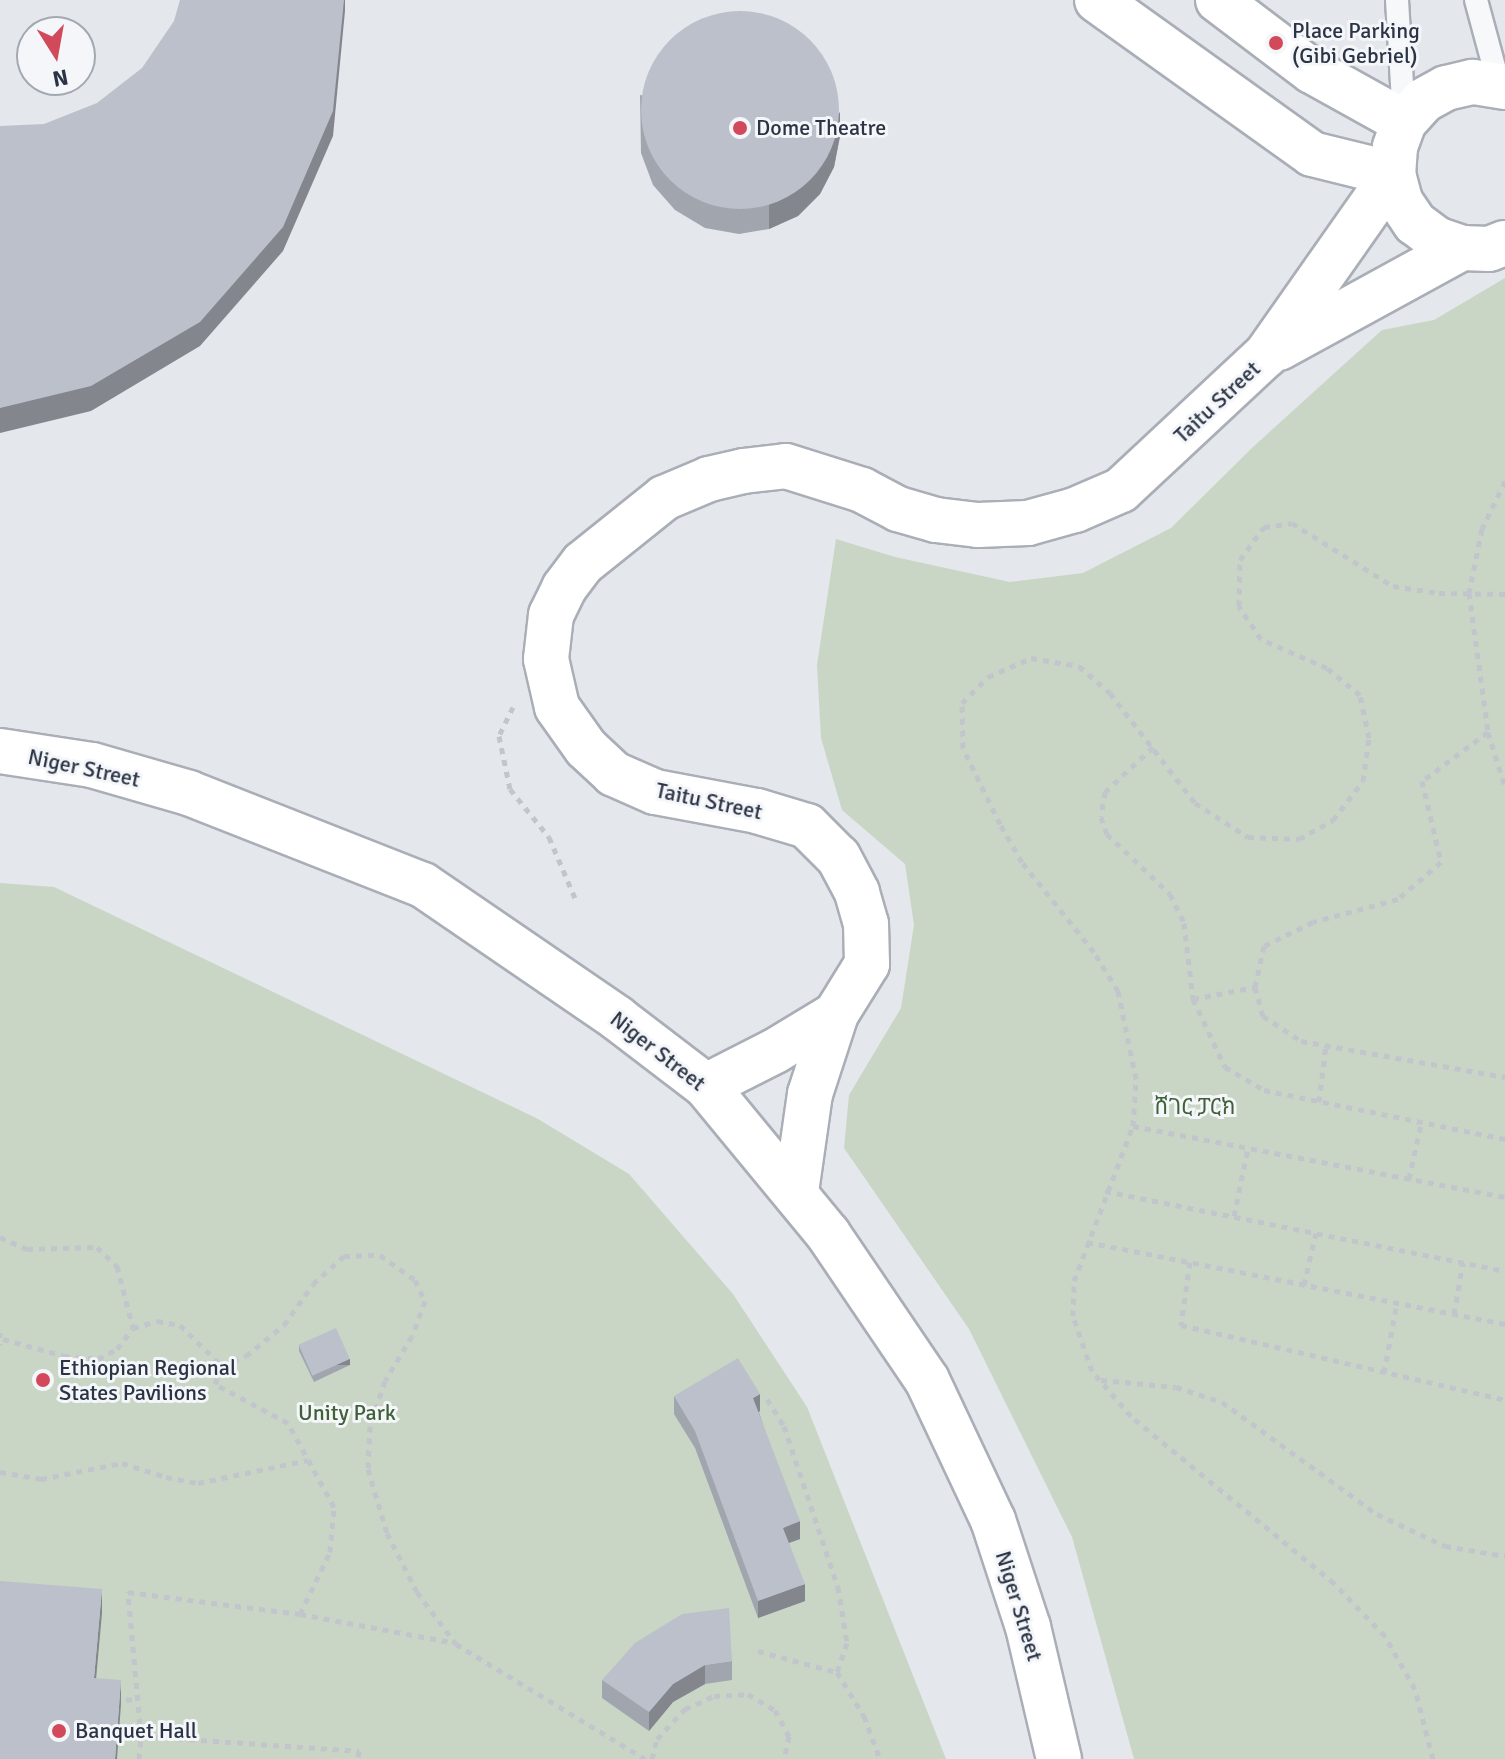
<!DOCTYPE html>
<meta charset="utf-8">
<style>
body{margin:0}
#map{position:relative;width:1505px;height:1759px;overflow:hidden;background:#e4e7ec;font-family:Signika,"Noto Sans Ethiopic",sans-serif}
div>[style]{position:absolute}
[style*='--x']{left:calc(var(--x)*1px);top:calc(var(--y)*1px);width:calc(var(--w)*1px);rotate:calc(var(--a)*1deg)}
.green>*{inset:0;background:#c9d6c5}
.path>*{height:5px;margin-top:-2.5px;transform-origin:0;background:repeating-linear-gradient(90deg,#c2c5cb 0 6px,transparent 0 12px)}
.roads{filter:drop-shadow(2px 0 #a9aeb7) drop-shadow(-2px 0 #a9aeb7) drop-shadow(0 2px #a9aeb7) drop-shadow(0 -2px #a9aeb7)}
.service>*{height:22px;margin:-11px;padding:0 11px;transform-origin:11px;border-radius:11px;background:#f7f8fa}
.secondary>*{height:44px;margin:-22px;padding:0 22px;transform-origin:22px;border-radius:22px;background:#fff}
.primary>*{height:44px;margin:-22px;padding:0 22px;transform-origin:22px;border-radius:22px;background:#fff}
.wall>*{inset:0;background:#a1a5ae}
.shaded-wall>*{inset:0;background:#83868d;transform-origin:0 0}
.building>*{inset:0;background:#bbc0ca;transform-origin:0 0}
.round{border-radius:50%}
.dots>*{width:22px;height:22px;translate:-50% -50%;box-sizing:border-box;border:4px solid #f4f6f9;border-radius:50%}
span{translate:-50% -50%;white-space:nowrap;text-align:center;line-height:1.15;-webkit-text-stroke:6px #f4f6f9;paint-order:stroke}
.poi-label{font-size:22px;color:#2b3445}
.left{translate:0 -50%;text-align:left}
.street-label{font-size:22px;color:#2b3445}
.park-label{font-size:22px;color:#3f6138}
.north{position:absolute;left:16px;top:16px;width:80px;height:80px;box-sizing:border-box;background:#f4f6f9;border:2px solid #a4a8b1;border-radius:50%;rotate:169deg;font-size:22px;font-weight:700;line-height:32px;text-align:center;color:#2b3445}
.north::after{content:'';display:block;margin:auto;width:28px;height:36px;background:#d1495b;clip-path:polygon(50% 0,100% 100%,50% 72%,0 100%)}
</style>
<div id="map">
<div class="green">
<i style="clip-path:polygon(1505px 278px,1505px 1759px,1134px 1759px,1072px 1537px,969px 1329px,844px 1148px,849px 1095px,901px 1008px,914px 925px,905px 864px,842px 810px,821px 738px,817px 665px,836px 539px,895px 557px,1010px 582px,1083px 573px,1171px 528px,1253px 447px,1382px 330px,1434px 320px)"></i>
<i style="clip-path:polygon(0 883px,54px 887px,538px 1119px,629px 1174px,733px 1294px,807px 1407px,946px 1759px,0 1759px)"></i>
</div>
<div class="path">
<i style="--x:1505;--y:481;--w:53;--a:115.6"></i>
<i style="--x:1482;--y:529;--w:65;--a:101.5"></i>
<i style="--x:1469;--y:593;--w:140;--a:82.2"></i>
<i style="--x:1488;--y:732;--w:58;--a:72.8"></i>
<i style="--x:513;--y:707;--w:32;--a:116"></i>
<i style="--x:499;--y:736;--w:54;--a:78.3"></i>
<i style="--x:510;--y:789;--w:62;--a:50.9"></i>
<i style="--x:549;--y:837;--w:66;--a:66.9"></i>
<i style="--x:1488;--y:732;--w:82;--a:143.4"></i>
<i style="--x:1422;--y:781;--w:83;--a:76.8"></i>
<i style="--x:1441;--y:862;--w:57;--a:139.3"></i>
<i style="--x:1398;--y:899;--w:88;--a:164.9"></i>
<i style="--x:1313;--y:922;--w:55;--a:153.9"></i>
<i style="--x:1264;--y:946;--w:42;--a:102.4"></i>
<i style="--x:1255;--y:987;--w:30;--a:75"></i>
<i style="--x:1263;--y:1016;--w:45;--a:33.3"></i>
<i style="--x:1301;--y:1041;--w:207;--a:10"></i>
<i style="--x:1153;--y:747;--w:66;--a:136.8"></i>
<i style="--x:1105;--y:792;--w:25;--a:99"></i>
<i style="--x:1101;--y:817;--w:18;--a:71"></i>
<i style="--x:1107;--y:834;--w:87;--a:43.6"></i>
<i style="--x:1170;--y:894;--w:32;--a:64"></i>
<i style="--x:1184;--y:923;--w:77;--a:83.2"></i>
<i style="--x:1193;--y:999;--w:75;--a:64.8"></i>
<i style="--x:1225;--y:1067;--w:45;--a:30.5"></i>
<i style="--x:1264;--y:1090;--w:246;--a:11.5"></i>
<i style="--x:1193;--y:999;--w:63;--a:-11"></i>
<i style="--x:1319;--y:1102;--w:58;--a:-83.1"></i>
<i style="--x:1133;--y:1126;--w:379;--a:10.8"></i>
<i style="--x:1409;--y:1179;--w:56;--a:-77.7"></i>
<i style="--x:1105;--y:1191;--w:408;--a:11.3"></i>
<i style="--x:1234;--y:1216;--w:69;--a:-78.4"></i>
<i style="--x:0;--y:1237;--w:30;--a:24"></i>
<i style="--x:27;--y:1249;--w:70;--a:-1.6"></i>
<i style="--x:97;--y:1247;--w:28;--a:44"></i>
<i style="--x:117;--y:1266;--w:64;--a:75.5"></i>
<i style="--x:1087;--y:1242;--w:426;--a:11.1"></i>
<i style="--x:1190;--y:1262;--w:64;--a:98.1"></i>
<i style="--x:1181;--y:1325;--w:333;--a:13"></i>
<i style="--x:1304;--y:1285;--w:53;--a:-77"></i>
<i style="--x:1454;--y:1314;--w:52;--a:-80"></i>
<i style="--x:0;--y:1332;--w:13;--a:90"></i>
<i style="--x:3;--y:1339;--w:63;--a:15.6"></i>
<i style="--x:64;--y:1356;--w:34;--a:5"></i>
<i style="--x:98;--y:1359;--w:21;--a:-28"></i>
<i style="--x:117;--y:1349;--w:26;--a:-53"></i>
<i style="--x:133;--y:1328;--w:25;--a:-16"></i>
<i style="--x:157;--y:1321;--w:23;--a:10"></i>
<i style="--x:180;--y:1325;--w:59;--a:44.3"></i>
<i style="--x:1384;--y:1373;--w:71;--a:-79.5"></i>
<i style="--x:1101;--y:1380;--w:75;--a:5.3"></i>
<i style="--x:1176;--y:1387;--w:48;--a:18.1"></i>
<i style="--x:1222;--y:1402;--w:191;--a:35.9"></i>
<i style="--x:1377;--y:1514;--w:75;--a:25.2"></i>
<i style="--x:1445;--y:1546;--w:61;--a:9.5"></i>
<i style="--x:767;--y:1399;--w:32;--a:58"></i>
<i style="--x:784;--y:1426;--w:170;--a:71.5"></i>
<i style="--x:838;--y:1587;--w:57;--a:80.9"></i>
<i style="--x:847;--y:1643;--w:31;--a:109"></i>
<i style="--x:0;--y:1472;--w:42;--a:9.7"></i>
<i style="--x:41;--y:1479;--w:83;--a:-11.2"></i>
<i style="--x:122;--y:1463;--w:46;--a:17.7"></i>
<i style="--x:166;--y:1477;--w:33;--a:11"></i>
<i style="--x:198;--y:1483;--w:112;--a:-11.8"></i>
<i style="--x:300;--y:1614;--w:69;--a:-64.2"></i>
<i style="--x:330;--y:1552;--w:45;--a:-84.9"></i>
<i style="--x:334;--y:1507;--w:96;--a:-118.7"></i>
<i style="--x:288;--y:1423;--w:83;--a:-151.9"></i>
<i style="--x:215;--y:1384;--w:19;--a:-69"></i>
<i style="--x:222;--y:1366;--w:26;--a:-23"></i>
<i style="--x:246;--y:1356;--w:49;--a:-39.2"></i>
<i style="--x:284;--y:1325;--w:50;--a:-54.7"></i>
<i style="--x:313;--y:1284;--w:42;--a:-42.1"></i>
<i style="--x:344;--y:1256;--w:36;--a:-2"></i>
<i style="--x:380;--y:1255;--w:43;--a:35.5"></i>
<i style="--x:415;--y:1280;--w:23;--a:65"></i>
<i style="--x:425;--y:1301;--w:37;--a:110"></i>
<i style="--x:412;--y:1336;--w:52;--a:121"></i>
<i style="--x:385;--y:1381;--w:47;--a:108.4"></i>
<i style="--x:370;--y:1426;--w:43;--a:92.7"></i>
<i style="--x:368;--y:1469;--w:67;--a:73.5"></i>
<i style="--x:387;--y:1533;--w:66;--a:63"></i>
<i style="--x:417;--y:1592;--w:65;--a:53.1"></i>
<i style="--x:456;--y:1644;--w:221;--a:31.3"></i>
<i style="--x:758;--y:1651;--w:82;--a:14.9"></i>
<i style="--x:837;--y:1672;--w:52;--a:58.5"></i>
<i style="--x:864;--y:1716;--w:46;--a:69.6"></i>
<i style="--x:114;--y:1699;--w:23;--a:2"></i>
<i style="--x:141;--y:1736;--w:219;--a:3.9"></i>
<i style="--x:359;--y:1751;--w:8;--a:97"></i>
<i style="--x:139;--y:1759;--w:23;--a:-85"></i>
<i style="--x:141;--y:1736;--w:145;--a:-95.2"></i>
<i style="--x:128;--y:1592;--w:173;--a:7.3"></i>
<i style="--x:300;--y:1614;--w:158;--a:10.6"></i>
<i style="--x:652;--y:1759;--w:21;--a:-76"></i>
<i style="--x:657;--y:1739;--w:41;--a:-47"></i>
<i style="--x:685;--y:1709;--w:32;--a:-24"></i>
<i style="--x:714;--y:1696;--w:34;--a:-3"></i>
<i style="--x:748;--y:1694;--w:31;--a:31"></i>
<i style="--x:775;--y:1710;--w:30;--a:62"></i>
<i style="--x:789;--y:1736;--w:24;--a:102"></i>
<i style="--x:1433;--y:1759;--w:72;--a:-104.4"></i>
<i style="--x:1415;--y:1689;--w:61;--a:-119.5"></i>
<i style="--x:1385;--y:1636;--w:74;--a:-133.9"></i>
<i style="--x:1334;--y:1583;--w:263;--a:-140.6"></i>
<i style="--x:1131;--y:1416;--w:60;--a:-130.9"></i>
<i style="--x:1092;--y:1371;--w:58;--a:-109.1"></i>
<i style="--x:1073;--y:1316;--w:35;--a:-88"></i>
<i style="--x:1074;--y:1281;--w:166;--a:-69.2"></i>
<i style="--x:1133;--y:1126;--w:47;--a:-86.3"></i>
<i style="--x:1136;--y:1079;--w:90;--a:-101.6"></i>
<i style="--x:1118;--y:991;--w:46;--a:-121.6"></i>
<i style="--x:1094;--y:952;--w:115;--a:-128.7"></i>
<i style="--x:1022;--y:862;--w:44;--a:-120.1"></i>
<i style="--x:1000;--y:824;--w:85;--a:-116"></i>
<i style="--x:963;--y:748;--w:45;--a:-91.3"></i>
<i style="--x:962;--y:703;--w:37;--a:-45"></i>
<i style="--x:988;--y:677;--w:47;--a:-23.8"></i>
<i style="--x:1031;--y:658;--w:49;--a:9.5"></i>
<i style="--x:1079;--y:666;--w:41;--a:41.1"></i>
<i style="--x:1110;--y:693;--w:139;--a:52.3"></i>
<i style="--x:1195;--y:803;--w:63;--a:32.7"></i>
<i style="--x:1248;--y:837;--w:51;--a:2.2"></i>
<i style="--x:1299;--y:839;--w:39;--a:-29"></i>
<i style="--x:1333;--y:820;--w:49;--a:-52.4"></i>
<i style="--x:1363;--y:781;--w:43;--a:-82.1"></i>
<i style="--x:1369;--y:738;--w:44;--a:-101.8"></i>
<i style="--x:1360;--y:695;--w:43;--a:-140.7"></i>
<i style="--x:1327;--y:668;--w:72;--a:-156.3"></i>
<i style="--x:1261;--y:639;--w:40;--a:-124"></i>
<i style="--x:1239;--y:606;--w:46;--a:-88.8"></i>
<i style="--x:1240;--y:560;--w:41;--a:-54"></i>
<i style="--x:1264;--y:527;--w:28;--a:-8"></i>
<i style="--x:1292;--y:523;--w:119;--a:32"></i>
<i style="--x:1393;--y:586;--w:47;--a:8.7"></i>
<i style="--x:1439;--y:593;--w:66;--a:0.9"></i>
</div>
<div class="roads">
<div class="service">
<i style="--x:1397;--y:0;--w:119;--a:86.6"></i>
<i style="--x:1476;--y:0;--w:88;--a:74.9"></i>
</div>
<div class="secondary">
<i style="--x:1097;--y:0;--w:264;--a:35.6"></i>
<i style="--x:1312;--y:154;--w:83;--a:13.9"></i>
<i style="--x:1218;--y:0;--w:118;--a:37.1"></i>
<i style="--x:1312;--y:71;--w:105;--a:29"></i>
<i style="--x:1505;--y:87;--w:33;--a:-171"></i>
<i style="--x:1472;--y:82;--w:27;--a:167"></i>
<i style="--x:1446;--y:88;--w:26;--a:151"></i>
<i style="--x:1423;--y:101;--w:28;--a:132"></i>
<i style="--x:1404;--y:122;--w:27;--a:110"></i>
<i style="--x:1395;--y:147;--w:27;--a:94"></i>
<i style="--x:1393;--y:174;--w:28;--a:75"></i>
<i style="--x:1400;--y:201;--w:27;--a:56"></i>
<i style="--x:1415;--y:223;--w:26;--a:37"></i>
<i style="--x:1436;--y:239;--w:28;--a:19"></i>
<i style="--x:1462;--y:248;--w:27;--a:2"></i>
<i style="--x:1489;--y:249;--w:17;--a:-21"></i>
<i style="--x:1279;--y:348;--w:209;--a:-28.7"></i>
<i style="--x:706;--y:1086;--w:77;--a:-26.9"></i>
<i style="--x:775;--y:1051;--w:71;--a:-31.2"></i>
<i style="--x:796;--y:1192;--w:99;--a:-81.9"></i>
<i style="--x:810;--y:1094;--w:84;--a:-72"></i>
<i style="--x:836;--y:1014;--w:59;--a:-58.2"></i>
<i style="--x:867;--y:964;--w:40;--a:-91.4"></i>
<i style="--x:866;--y:924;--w:33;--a:-106"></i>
<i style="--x:857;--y:892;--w:40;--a:-118"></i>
<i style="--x:838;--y:857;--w:44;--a:-135"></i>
<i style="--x:807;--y:826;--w:52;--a:-163.3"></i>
<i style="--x:757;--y:811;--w:104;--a:-169.4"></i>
<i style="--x:655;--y:792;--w:45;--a:-156.3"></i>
<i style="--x:614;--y:774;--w:38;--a:-137"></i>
<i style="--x:586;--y:748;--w:50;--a:-125.3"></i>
<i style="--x:557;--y:707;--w:49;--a:-102.9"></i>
<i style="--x:546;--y:659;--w:44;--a:-83.5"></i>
<i style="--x:551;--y:615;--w:30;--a:-64"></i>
<i style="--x:564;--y:588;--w:31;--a:-53"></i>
<i style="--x:583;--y:563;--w:104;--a:-38.7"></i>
<i style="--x:664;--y:498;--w:49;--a:-22.9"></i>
<i style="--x:709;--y:479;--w:35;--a:-13"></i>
<i style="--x:743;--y:471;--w:43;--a:-6.6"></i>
<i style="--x:786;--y:466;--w:80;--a:17.5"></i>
<i style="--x:862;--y:490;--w:41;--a:27.8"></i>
<i style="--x:898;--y:509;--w:40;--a:16"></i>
<i style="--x:936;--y:520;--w:42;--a:6.8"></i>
<i style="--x:978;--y:525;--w:50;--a:-2.3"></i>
<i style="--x:1028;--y:523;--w:49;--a:-15.5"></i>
<i style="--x:1075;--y:510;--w:50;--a:-23.5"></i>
<i style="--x:1121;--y:490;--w:198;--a:-43"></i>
<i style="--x:1266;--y:355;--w:221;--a:-54.9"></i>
</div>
<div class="primary">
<i style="--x:0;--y:751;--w:93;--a:8.7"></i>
<i style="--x:92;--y:765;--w:101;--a:16.1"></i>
<i style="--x:189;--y:793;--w:251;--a:21.5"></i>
<i style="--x:423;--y:885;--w:235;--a:34.4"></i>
<i style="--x:617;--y:1018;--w:112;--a:37.4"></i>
<i style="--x:706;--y:1086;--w:192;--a:50.5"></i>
<i style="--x:828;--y:1234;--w:176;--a:55.9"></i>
<i style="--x:927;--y:1380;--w:155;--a:64.8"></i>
<i style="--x:993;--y:1520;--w:113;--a:71.9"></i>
<i style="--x:1028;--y:1627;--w:136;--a:76.8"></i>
</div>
</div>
<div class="wall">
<i style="clip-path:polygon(640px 95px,840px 136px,834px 167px,820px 194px,798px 216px,769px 229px,739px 234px,705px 228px,675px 210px,653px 185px,641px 153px)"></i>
<i style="clip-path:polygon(299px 1345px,350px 1365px,314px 1382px,299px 1351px)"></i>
<i style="clip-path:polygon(674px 1396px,760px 1411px,759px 1412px,800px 1539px,789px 1543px,805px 1601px,758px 1618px,695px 1448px,674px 1414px)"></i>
<i style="clip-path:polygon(732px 1661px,732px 1680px,705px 1684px,673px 1702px,649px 1731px,602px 1698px,602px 1680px)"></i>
</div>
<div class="shaded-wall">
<i style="clip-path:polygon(344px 0,345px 0,345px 11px,333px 136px,283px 251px,200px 346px,91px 411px,0 433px,0 408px)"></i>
<i style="clip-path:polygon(840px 112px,840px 136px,834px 167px,820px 194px,798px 216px,769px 229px,769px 205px)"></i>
<i style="left:350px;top:1359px;width:6px;height:40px;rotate:90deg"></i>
<i style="clip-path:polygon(760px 1394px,760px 1411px,753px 1415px,753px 1398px)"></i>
<i style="clip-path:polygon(800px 1521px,800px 1539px,783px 1545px,783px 1528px)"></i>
<i style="clip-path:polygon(805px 1584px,805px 1601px,758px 1618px,758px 1601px)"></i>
<i style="clip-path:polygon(102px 1589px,102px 1613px,94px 1702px,94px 1678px)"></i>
<i style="clip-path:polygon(705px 1665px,705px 1684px,673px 1702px,649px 1731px,649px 1712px,673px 1684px)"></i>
<i style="clip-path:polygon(121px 1680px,121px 1704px,117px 1759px,115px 1759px)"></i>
</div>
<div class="building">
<i style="clip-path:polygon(180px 0,344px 0,333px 111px,283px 227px,200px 322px,91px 386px,0 408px,0 126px,44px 124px,97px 103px,142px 68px,174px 21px)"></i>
<i class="round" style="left:641px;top:11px;width:198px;height:198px"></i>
<i style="left:336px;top:1328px;width:34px;height:41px;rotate:66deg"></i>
<i style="clip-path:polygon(738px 1358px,760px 1394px,753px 1398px,800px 1521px,783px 1528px,805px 1584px,758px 1601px,695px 1431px,674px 1396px)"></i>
<i style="clip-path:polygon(0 1581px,102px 1589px,94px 1678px,121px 1680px,115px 1759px,0 1759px)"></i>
<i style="clip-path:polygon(729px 1608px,732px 1661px,705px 1665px,673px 1684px,649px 1712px,602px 1680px,635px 1643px,682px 1614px)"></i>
</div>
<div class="dots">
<i style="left:1276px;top:43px;background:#d1495b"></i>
<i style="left:740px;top:128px;background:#d1495b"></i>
<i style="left:43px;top:1380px;background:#d1495b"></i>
<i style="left:59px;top:1731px;background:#d1495b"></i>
</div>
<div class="poi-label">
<span class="left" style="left:1292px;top:43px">Place Parking<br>(Gibi Gebriel)</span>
<span class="left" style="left:756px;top:128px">Dome Theatre</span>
<span class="left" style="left:59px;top:1380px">Ethiopian Regional<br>States Pavilions</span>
<span class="left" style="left:75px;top:1731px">Banquet Hall</span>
</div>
<div class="street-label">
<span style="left:1217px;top:402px;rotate:-43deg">Taitu Street</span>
<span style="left:84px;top:768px;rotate:12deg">Niger Street</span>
<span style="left:709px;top:801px;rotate:12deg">Taitu Street</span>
<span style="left:658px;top:1051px;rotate:38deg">Niger Street</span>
<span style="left:1019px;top:1606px;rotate:73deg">Niger Street</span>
</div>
<div class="park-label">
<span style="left:1195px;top:1107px">ሸገር ፓርክ</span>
<span style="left:347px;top:1413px">Unity Park</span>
</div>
<div class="north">N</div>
</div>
